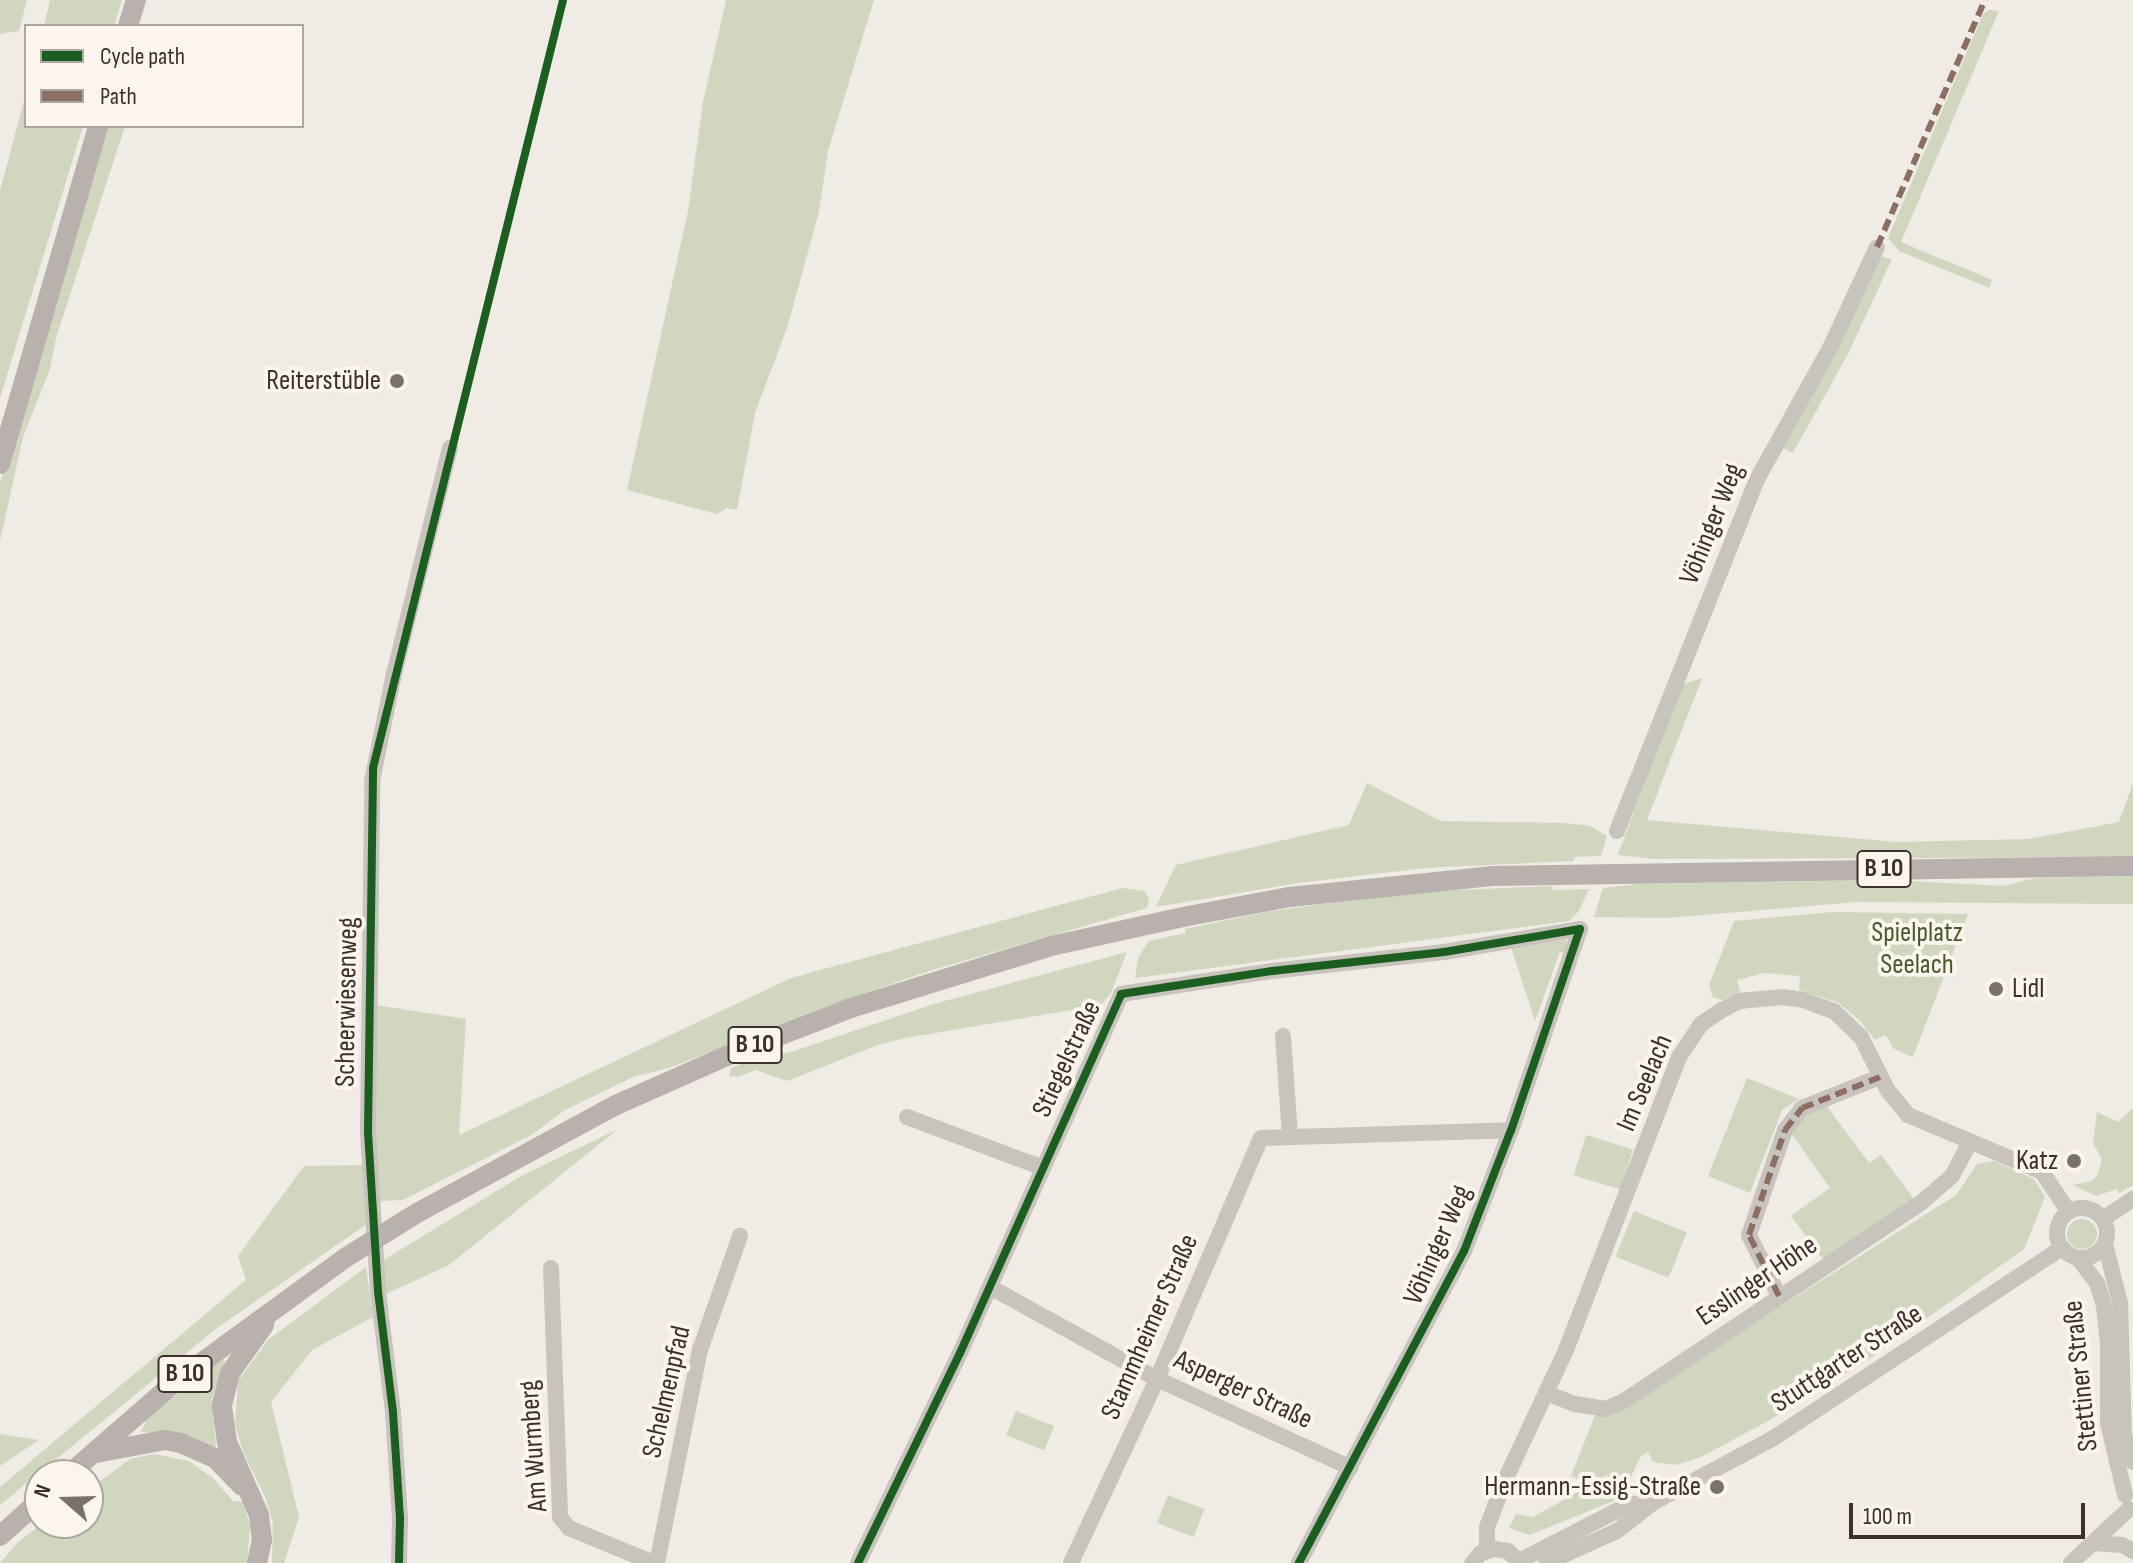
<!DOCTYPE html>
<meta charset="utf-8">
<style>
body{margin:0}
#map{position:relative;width:2133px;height:1563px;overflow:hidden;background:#f0ebe5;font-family:"Sofia Sans Condensed",sans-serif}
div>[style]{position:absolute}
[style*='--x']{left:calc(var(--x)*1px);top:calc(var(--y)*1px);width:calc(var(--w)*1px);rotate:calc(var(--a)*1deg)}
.green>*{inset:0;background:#d1d6bf;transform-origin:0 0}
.round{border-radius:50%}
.minor>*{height:16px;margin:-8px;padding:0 8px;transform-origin:8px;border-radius:8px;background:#c9c3be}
.minor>.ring{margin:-8px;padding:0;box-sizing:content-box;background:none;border:16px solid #c9c3be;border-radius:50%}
.major>*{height:20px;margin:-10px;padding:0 10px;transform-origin:10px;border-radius:10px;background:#b8b1ad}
.major-bridge>*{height:20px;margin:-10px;padding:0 10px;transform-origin:10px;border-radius:10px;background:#b8b1ad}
.quiet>*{height:6px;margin-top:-3px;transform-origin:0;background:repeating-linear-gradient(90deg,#8d6e63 0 12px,transparent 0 18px)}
.cycleway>*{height:8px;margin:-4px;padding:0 4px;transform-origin:4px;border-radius:4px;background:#1b5e20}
.dots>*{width:22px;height:22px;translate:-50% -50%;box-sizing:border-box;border:4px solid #fbf5ee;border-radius:50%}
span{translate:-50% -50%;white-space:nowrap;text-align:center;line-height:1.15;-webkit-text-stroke:8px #fbf5ee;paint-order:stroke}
.shield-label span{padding:2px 6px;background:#fbf5ee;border:2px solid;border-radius:6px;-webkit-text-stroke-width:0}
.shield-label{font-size:26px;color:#3b302b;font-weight:700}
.poi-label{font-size:28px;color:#3b302b}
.right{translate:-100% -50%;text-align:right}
.left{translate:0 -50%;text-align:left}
.street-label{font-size:28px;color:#3b302b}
.park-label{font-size:28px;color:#4a5a2e}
.legend{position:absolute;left:24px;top:24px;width:280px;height:104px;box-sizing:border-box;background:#fbf5ee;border:2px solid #aea6a0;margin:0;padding:10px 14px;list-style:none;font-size:24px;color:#3b302b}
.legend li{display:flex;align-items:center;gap:16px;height:40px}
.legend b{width:40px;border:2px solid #aea6a0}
.north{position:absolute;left:24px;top:1459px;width:80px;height:80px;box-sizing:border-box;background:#fbf5ee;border:2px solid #aea6a0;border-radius:50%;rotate:290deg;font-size:22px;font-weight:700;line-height:32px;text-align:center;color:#3b302b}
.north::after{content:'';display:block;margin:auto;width:28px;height:36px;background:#7a716c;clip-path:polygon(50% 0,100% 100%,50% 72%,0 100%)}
.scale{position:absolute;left:1849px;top:1503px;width:236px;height:36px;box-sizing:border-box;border:4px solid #3b302b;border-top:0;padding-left:10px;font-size:24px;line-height:28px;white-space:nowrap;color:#3b302b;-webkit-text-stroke:6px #fbf5ee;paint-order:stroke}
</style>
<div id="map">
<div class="green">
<i style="clip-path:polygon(0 0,27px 0,19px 31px,0 34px)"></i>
<i style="clip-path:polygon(50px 0,122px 0,114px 26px,44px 26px)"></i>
<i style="clip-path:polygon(726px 0,874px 0,828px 151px,819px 212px,787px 328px,755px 413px,737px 510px,727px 508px,717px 514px,627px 490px,688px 211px,703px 102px)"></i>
<i style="clip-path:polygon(1989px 10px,1999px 11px,1901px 242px,1992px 280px,1989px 288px,1899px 251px,1888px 238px,1983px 14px)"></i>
<i style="clip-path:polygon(26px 93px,26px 126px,83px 126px,0 398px,0 191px)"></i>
<i style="clip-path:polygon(107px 126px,125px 126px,56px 338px,50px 369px,23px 437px,0 541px,0 483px)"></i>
<i style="clip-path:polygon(1883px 257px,1892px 259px,1849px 352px,1793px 453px,1780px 447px,1877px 259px)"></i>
<i style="clip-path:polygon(1702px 678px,1647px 820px,1896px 842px,2029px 839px,2119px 822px,2133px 783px,2133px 857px,1655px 859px,1618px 855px,1680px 685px)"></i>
<i style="clip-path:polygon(1367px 783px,1441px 821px,1564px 823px,1590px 826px,1607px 836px,1601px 856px,1575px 857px,1573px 861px,1426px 868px,1298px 883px,1156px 907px,1176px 865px,1349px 825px)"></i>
<i style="clip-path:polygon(2133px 876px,2133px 904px,1857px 902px,1666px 918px,1594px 917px,1603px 888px,1638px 884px,1890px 880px,2003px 886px,2036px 878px)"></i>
<i style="clip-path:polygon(1550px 886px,1554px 890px,1589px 889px,1579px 911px,1569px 921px,1135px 978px,1138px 958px,1149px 941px,1186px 933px,1185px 929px,1271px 911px,1417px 892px)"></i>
<i style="clip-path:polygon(1122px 888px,1145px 891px,1149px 899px,1147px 908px,929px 971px,822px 1008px,672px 1067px,633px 1077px,565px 1110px,533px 1134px,403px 1200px,380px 1201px,375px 1130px,375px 1005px,466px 1019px,459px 1135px,791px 978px)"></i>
<i style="clip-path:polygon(1832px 912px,1968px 914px,1913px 1057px,1894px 1049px,1886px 1035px,1875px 1040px,1860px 1021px,1839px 1003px,1799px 990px,1800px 976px,1764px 973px,1737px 980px,1740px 992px,1722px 1000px,1713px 997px,1709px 985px,1734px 921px)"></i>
<i style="clip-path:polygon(1566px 940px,1567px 954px,1560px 952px,1535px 1021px,1511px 947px)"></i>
<i style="clip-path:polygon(1127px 952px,1111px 993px,1101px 1005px,906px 1038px,878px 1045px,787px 1081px,756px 1070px,738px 1077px,729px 1076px,731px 1068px,744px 1063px,791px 1052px,937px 1003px)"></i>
<i style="clip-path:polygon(1747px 1078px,1799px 1099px,1782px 1110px,1750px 1193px,1708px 1176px)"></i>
<i style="clip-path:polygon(1826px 1105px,1869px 1163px,1881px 1155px,1914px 1199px,1825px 1262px,1791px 1216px,1830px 1188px,1790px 1132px,1803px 1115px)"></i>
<i style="clip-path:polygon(2133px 1108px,2133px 1185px,2119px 1193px,2117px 1189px,2096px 1196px,2072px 1185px,2092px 1181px,2098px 1174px,2102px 1159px,2093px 1143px,2097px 1112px,2118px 1122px)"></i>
<i style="clip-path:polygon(618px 1129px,449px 1265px,384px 1295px,382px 1261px,521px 1176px)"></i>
<i style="left:1586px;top:1135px;width:49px;height:42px;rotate:17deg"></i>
<i style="clip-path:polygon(1994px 1161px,2034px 1179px,2045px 1197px,2024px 1249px,1871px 1358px,1770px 1420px,1701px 1457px,1676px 1465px,1653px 1462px,1648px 1452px,1641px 1456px,1621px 1498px,1530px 1535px,1509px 1528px,1516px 1514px,1533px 1517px,1619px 1469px,1588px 1484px,1571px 1476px,1596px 1413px,1616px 1411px,1956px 1195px,1977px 1164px)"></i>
<i style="clip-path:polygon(363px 1165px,367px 1224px,217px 1328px,0 1505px,0 1487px,246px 1280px,238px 1256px,304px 1166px)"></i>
<i style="left:1634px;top:1211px;width:57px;height:49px;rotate:22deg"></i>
<i class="round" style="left:2067px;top:1219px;width:30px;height:30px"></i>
<i style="clip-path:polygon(366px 1267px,373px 1317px,312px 1350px,271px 1402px,299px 1517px,284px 1563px,272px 1563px,273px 1524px,266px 1499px,243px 1452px,235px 1424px,238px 1381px,268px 1340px)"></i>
<i style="clip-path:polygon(219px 1360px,225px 1360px,212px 1400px,216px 1448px,186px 1434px,141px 1432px,147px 1419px)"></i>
<i style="left:1016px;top:1411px;width:41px;height:26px;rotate:22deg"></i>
<i style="clip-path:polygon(0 1434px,39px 1440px,0 1466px)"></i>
<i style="clip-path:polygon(154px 1454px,189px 1461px,213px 1478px,233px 1501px,243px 1502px,250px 1526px,247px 1563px,0 1563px,17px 1543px,43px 1523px,88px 1523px,88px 1490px,130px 1459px)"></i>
<i style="left:1168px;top:1495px;width:39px;height:30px;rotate:21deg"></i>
</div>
<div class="minor">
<i style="--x:1617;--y:831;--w:377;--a:-68.3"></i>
<i style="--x:1756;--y:481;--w:152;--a:-60.9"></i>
<i style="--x:1830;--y:348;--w:111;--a:-65"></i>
<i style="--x:1283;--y:1036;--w:101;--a:86"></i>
<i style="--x:907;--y:1117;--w:143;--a:20.5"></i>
<i class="ring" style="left:2057px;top:1208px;width:34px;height:34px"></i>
<i style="--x:2103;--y:1219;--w:36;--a:-34"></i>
<i style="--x:2105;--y:1244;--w:61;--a:75.7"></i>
<i style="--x:2120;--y:1303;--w:132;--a:88.3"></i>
<i style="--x:2124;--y:1435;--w:28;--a:72"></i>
<i style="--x:2078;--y:1258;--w:31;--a:53"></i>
<i style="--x:2097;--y:1283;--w:24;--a:73"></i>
<i style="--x:2104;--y:1306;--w:37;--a:84"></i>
<i style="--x:2108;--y:1343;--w:80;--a:90"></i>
<i style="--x:2108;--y:1423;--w:74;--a:76.7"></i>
<i style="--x:551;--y:1268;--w:249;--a:87.9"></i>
<i style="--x:560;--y:1517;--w:14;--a:51"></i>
<i style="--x:569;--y:1528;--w:92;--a:22.4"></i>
<i style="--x:990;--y:1287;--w:191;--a:28.9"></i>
<i style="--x:1157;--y:1379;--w:213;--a:24.6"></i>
<i style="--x:1779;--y:1296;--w:68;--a:-116.2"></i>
<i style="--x:1749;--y:1235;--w:111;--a:-71.1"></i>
<i style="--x:1785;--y:1130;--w:28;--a:-52"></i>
<i style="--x:1802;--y:1108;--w:84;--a:-21.7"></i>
<i style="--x:1546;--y:1393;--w:31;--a:21"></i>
<i style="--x:1575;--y:1404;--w:31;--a:9"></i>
<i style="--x:1606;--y:1409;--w:20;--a:-24"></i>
<i style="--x:1624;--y:1401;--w:358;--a:-33.7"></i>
<i style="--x:1922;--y:1202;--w:40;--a:-41"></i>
<i style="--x:1952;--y:1176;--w:38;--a:-62"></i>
<i style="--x:2093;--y:1543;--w:29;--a:4"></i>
<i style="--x:2122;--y:1545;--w:13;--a:29"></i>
<i style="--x:1487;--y:1550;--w:23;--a:-90"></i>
<i style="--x:1487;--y:1527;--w:55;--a:-68.6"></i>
<i style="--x:1507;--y:1476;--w:139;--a:-64.9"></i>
<i style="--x:1566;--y:1350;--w:314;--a:-68.9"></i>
<i style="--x:1679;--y:1057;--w:40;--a:-56"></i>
<i style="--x:1701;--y:1024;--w:25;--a:-34"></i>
<i style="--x:1722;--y:1010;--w:19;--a:-28"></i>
<i style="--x:1739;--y:1001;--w:43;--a:-5.3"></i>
<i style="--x:1782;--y:997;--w:21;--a:8"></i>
<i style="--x:1803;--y:1000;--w:33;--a:20"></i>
<i style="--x:1834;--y:1011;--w:37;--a:44"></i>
<i style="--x:1861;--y:1037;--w:60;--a:63.4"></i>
<i style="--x:1888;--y:1091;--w:31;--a:50"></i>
<i style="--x:1908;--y:1115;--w:146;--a:23"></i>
<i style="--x:2042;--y:1172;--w:48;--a:56"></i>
<i style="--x:1519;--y:1561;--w:125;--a:-27.2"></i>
<i style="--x:1630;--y:1504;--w:22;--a:-3"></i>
<i style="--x:399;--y:1563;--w:45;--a:-88.7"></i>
<i style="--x:400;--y:1518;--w:106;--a:-93.8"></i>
<i style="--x:393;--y:1412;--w:122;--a:-97.1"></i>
<i style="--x:378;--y:1291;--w:159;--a:-93.6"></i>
<i style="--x:368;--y:1132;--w:351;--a:-89.3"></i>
<i style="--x:372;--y:781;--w:109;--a:-78.4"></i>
<i style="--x:394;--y:674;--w:233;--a:-76.1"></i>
<i style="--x:657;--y:1563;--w:217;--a:-78.6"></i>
<i style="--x:700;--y:1350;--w:121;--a:-70.7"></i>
<i style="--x:858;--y:1563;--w:233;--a:-64.1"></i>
<i style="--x:960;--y:1353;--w:393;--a:-65.8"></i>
<i style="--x:1121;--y:994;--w:153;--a:-8.7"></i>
<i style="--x:1272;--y:971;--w:173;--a:-6.3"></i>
<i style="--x:1444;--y:952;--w:138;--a:-9.6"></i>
<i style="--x:1580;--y:929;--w:213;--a:108.9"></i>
<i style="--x:1511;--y:1130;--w:130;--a:111.2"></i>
<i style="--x:1464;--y:1251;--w:353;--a:117.9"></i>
<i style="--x:1071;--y:1563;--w:203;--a:-64.9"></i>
<i style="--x:1157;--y:1379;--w:262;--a:-66.7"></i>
<i style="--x:1261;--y:1138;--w:250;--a:-1.8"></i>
<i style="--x:1472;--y:1563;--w:13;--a:-48"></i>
<i style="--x:1481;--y:1553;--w:14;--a:-17"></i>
<i style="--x:1494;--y:1549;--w:14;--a:8"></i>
<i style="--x:1508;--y:1551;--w:17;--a:45"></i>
<i style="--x:1546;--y:1563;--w:78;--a:-24.3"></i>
<i style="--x:1617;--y:1531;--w:47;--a:-38.1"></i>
<i style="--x:1654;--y:1502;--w:134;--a:-28.1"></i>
<i style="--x:1772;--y:1439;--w:347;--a:-33.4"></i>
<i style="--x:2071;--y:1563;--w:79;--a:-43"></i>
</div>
<div class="major">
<i style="--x:128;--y:26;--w:27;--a:-73"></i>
<i style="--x:0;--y:464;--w:352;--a:-73.8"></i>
<i style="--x:417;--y:1213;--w:226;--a:-28.5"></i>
<i style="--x:616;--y:1105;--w:124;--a:-23.9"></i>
<i style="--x:729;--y:1055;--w:131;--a:-21.1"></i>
<i style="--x:851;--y:1008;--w:209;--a:-17.2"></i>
<i style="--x:1051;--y:946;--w:140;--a:-12.4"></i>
<i style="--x:1188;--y:916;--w:104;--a:-10.6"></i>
<i style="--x:1290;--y:897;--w:203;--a:-5.9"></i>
<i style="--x:1492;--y:876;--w:641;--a:-0.89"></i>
<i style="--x:96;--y:1453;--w:69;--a:-10.8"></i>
<i style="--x:164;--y:1440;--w:17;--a:10"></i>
<i style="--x:181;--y:1443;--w:37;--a:24"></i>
<i style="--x:215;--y:1458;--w:39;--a:46"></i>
<i style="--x:68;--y:1475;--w:142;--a:-41"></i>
<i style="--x:175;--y:1382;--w:210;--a:-36.1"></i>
<i style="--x:0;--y:1536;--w:54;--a:-42"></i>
<i style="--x:257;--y:1563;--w:24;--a:-78"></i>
<i style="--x:262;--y:1540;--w:25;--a:-97"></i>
<i style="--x:259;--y:1515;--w:80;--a:-113.7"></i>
<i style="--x:227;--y:1442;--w:37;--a:-98"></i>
<i style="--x:222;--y:1405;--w:33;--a:-76"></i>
<i style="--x:230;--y:1373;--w:59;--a:-54.7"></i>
</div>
<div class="major-bridge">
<i style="--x:345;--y:1258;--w:85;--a:-32"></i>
</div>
<div class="quiet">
<i style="--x:1877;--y:247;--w:270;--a:-66.4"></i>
<i style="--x:1779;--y:1296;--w:68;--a:-116.2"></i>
<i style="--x:1749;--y:1235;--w:111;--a:-71.1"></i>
<i style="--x:1785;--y:1130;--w:28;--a:-52"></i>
<i style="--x:1802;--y:1108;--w:84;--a:-21.7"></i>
</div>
<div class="cycleway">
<i style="--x:399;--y:1563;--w:45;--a:-88.7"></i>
<i style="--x:400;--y:1518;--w:106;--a:-93.8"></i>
<i style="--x:393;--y:1412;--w:122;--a:-97.1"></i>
<i style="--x:378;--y:1291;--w:159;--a:-93.6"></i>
<i style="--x:368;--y:1132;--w:364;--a:-89.2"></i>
<i style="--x:373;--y:768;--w:791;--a:-76.1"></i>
<i style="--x:858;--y:1563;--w:233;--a:-64.1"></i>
<i style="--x:960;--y:1353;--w:393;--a:-65.8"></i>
<i style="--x:1121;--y:994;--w:153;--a:-8.7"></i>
<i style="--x:1272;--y:971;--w:173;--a:-6.3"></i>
<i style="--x:1444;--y:952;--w:138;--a:-9.6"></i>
<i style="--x:1580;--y:929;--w:213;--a:108.9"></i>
<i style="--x:1511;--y:1130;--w:130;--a:111.2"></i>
<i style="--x:1464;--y:1251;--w:353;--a:117.9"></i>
</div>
<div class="dots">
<i style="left:397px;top:381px;background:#7a716c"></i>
<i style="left:1996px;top:989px;background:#7a716c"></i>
<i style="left:2074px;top:1161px;background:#7a716c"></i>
<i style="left:1717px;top:1487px;background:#7a716c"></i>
</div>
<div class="shield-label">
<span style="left:1884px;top:869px">B 10</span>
<span style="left:755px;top:1045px">B 10</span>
<span style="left:185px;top:1374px">B 10</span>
</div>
<div class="poi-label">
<span class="right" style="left:381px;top:381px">Reiterstüble</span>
<span class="left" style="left:2012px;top:989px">Lidl</span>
<span class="right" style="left:2058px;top:1161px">Katz</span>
<span class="right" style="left:1701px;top:1487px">Hermann-Essig-Straße</span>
</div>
<div class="street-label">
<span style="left:1712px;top:524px;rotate:-68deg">Vöhinger Weg</span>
<span style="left:347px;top:1002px;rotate:-89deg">Scheerwiesenweg</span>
<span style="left:1067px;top:1059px;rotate:-65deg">Stiegelstraße</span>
<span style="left:1645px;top:1083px;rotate:-67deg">Im Seelach</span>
<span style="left:1438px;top:1245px;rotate:-66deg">Vöhinger Weg</span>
<span style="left:1757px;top:1281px;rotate:-34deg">Esslinger Höhe</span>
<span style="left:1150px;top:1327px;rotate:-66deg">Stammheimer Straße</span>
<span style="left:1847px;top:1359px;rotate:-33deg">Stuttgarter Straße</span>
<span style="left:2081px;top:1376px;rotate:-96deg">Stettiner Straße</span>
<span style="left:1243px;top:1390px;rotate:25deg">Asperger Straße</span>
<span style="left:667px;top:1392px;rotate:-77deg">Schelmenpfad</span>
<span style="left:534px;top:1446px;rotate:-94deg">Am Wurmberg</span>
</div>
<div class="park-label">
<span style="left:1917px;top:949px">Spielplatz<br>Seelach</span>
</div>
<ul class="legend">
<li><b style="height:10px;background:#1b5e20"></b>Cycle path</li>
<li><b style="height:10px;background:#8d6e63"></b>Path</li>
</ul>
<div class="north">N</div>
<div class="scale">100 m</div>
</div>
